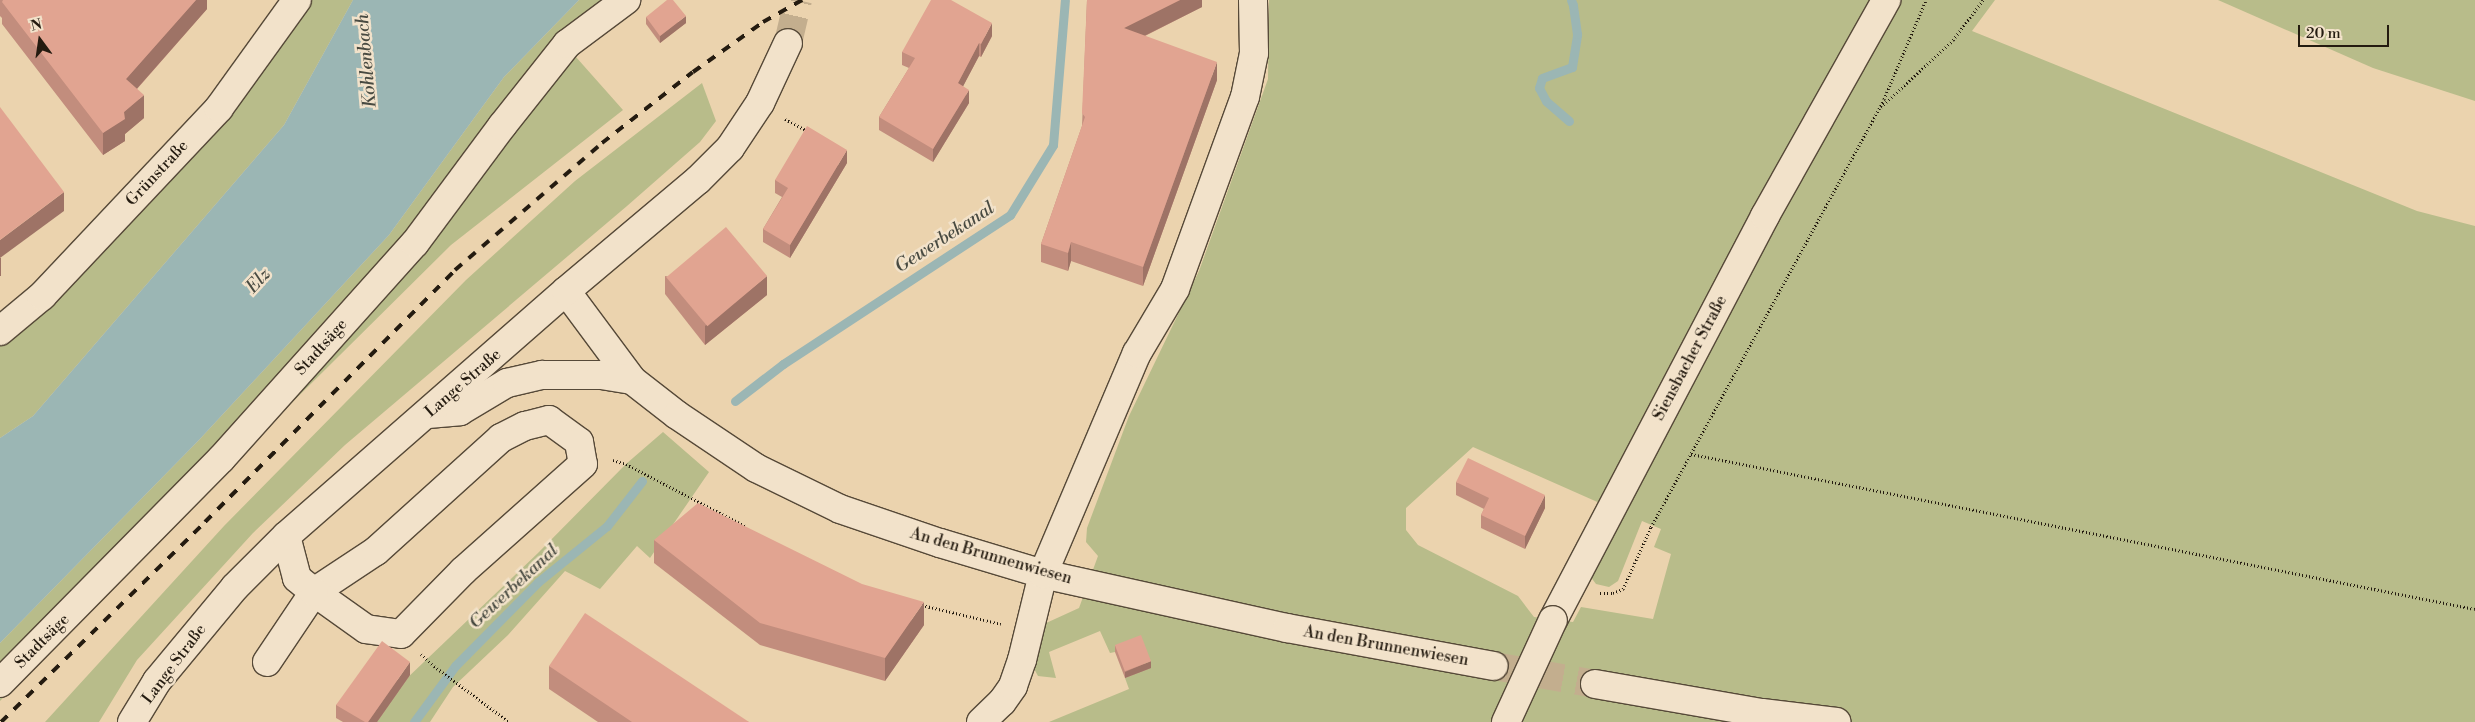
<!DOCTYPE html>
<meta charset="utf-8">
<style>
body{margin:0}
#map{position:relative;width:2475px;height:722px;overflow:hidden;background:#ebd3ae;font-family:"Libre Bodoni",serif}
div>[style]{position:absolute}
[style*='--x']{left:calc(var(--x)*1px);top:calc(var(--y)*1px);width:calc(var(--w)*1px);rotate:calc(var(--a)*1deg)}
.green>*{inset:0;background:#b8bc8a}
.water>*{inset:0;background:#9bb6b4}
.stream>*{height:9px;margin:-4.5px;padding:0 4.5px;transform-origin:4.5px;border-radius:4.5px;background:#9bb6b4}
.minor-tunnel>*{height:28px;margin-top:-14px;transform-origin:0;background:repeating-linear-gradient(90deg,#c3ae8e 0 28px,transparent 0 42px)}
.path>*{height:3px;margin-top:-1.5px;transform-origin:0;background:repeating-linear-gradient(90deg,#241b10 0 1px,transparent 0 3.5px)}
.roads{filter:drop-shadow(1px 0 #564938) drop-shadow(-1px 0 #564938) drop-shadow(0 1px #564938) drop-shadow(0 -1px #564938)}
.minor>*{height:28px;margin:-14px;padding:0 14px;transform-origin:14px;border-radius:14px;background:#f2e2ca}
.rail>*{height:4px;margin-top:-2px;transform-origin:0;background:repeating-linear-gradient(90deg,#241b10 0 9px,transparent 0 18px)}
.bridges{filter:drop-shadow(1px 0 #564938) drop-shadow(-1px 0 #564938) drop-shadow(0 1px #564938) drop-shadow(0 -1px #564938)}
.minor-bridge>*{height:28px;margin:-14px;padding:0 14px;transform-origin:14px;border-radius:14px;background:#f2e2ca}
.wall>*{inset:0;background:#c28d7d}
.shaded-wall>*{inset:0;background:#9e7366;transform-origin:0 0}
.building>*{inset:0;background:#e1a491;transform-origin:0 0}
span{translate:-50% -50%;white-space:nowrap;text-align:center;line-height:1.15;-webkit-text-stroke:5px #f2e2ca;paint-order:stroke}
.street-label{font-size:16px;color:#241b10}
.water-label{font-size:18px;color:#484a41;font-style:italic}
.north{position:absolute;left:15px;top:15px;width:50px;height:50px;-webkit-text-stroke:4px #f2e2ca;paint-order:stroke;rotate:346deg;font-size:14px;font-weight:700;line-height:20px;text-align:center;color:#241b10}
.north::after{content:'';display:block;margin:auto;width:18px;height:22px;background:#241b10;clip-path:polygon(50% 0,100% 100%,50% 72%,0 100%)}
.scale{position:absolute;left:2298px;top:25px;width:91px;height:22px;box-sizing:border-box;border:2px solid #241b10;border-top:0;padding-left:6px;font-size:15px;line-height:18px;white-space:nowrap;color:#241b10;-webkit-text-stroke:4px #f2e2ca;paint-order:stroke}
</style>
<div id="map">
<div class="green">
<i style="clip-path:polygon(297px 0,353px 0,284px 125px,33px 416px,0 438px,0 331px,42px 296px)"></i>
<i style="clip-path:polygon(579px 0,607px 0,560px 39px,623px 110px,451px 245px,230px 464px,0 701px,0 643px,199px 440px,389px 235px,504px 77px)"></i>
<i style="clip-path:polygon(evenodd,1269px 0,1995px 0,1972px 31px,2417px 211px,2475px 226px,2475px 722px,1049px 722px,1129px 689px,1125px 678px,1151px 667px,1115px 652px,1110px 653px,1100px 631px,1049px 652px,1056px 678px,1038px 676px,1032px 665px,1044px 624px,1079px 608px,1098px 556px,1086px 542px,1087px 528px,1129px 416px,1199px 271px,1268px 79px,1269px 0,1473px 447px,1620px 512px,1590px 576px,1596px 584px,1609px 587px,1618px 581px,1642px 521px,1661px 529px,1654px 547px,1671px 554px,1653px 619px,1581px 607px,1573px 622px,1534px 617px,1518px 596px,1418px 545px,1406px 530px,1406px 508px,1473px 447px)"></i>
<i style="clip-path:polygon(2218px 0,2475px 0,2475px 101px,2373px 68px)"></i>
<i style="clip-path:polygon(702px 83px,716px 121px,700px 142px,627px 206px,345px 445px,253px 533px,137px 660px,99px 722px,45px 722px,224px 526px,466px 280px,575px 181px)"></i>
<i style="clip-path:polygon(663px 432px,709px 472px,650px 558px,637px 546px,600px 589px,565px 571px,508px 635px,453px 687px,430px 722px,376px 722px,403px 682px,538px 553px,626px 464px)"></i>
</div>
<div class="water">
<i style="clip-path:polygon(353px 0,579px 0,504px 77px,389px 235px,199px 440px,0 643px,0 438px,33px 416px,284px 125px)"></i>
</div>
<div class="stream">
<i style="--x:1569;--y:121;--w:30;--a:-139"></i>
<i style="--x:1546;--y:101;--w:15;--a:-118"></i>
<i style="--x:1539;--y:88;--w:10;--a:-73"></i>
<i style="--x:1542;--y:78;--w:32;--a:-20"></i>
<i style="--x:1572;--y:67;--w:33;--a:-81"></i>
<i style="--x:1577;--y:34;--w:29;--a:-98"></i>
<i style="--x:1573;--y:5;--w:5;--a:-112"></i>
<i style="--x:735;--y:401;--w:61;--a:-37.6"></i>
<i style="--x:783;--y:364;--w:272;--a:-33.3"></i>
<i style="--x:1010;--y:215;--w:82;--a:-58.4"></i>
<i style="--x:1053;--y:145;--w:145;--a:-85.3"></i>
<i style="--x:414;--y:722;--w:69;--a:-53.8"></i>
<i style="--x:455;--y:666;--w:118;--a:-45.3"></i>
<i style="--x:538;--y:582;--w:89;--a:-39.1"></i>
<i style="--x:607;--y:526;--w:57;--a:-52.1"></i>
</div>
<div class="minor-tunnel">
<i style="--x:788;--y:43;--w:44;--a:-76.9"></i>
<i style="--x:1494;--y:666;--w:103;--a:10.1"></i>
</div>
<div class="path">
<i style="--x:1881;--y:107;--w:98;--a:-42.9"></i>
<i style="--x:1953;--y:40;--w:50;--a:-53.1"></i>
<i style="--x:785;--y:119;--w:27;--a:28"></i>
<i style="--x:1691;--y:454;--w:799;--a:11.18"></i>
<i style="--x:613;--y:460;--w:14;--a:17"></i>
<i style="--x:626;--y:464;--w:134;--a:27.5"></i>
<i style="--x:1600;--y:593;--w:13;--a:0"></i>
<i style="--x:1613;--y:593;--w:11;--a:-22"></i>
<i style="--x:1623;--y:589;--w:68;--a:-65.7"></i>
<i style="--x:1651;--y:527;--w:487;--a:-61.4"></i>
<i style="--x:1884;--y:99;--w:108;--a:-67"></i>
<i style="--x:922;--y:605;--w:81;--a:13.5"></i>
<i style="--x:421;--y:654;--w:18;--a:43"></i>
<i style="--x:434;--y:666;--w:94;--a:36.7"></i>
</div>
<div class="roads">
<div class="minor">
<i style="--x:566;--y:291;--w:111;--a:53.4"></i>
<i style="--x:632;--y:380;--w:57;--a:37.9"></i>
<i style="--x:677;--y:415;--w:95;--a:33.9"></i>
<i style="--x:756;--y:468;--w:93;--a:26"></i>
<i style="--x:840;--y:509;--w:106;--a:18.8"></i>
<i style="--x:940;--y:543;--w:108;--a:16.8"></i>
<i style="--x:1043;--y:574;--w:250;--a:12.5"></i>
<i style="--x:1287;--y:628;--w:210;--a:10.4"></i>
<i style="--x:0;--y:331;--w:55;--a:-39.8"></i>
<i style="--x:42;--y:296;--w:258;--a:-46.7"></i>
<i style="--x:219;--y:108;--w:133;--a:-54.2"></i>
<i style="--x:428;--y:414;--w:32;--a:-5"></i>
<i style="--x:460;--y:411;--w:55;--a:-30.8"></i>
<i style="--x:507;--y:383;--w:36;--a:-13"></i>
<i style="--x:542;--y:375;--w:59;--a:0"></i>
<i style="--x:601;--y:375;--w:31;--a:9"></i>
<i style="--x:1553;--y:620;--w:456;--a:-62.3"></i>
<i style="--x:1765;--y:216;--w:248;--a:-60.7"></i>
<i style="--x:267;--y:662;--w:84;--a:-56.1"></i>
<i style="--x:314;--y:592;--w:74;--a:-33.5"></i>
<i style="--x:376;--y:551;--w:169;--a:-42.1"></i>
<i style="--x:501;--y:438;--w:27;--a:-27"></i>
<i style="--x:525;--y:426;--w:25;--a:-14"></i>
<i style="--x:549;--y:420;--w:37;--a:36"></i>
<i style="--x:579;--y:442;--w:22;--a:80"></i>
<i style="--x:583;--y:464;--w:161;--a:138.3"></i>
<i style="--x:463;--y:571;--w:88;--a:134.5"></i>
<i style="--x:401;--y:634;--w:35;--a:-172"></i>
<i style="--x:366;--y:629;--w:64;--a:-144.6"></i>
<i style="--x:314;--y:592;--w:22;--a:-141"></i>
<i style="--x:297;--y:578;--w:43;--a:-104.7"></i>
<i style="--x:0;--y:683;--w:315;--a:-45.4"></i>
<i style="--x:221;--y:459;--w:290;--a:-48.1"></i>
<i style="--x:415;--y:243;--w:146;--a:-53.4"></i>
<i style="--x:502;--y:126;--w:105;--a:-51.6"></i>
<i style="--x:567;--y:44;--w:74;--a:-36.7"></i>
<i style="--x:1595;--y:684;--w:169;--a:9.9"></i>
<i style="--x:1762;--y:713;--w:75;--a:6.9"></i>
<i style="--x:132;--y:722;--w:48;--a:-58.6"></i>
<i style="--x:157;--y:681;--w:122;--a:-50.3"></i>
<i style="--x:235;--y:587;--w:72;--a:-45"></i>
<i style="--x:286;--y:536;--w:372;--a:-41.2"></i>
<i style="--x:566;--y:291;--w:172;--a:-40.1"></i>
<i style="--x:698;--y:180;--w:45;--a:-45"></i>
<i style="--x:730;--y:148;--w:54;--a:-56.3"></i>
<i style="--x:760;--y:103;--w:66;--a:-65"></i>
<i style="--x:981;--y:722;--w:29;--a:-44"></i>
<i style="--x:1002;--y:702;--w:19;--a:-55"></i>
<i style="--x:1013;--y:686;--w:28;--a:-71"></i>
<i style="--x:1022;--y:660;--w:89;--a:-76.3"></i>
<i style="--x:1043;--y:574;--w:240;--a:-67"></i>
<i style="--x:1137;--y:353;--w:74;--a:-59.3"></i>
<i style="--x:1175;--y:289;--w:204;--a:-70"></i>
<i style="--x:1245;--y:97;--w:45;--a:-78.4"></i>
<i style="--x:1254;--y:53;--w:53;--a:-91.1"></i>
</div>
</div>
<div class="rail">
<i style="--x:1;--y:722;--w:286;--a:-44.4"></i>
<i style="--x:205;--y:522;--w:355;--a:-45.2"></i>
<i style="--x:455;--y:270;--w:194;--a:-40.8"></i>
<i style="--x:602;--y:143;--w:115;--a:-38"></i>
<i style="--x:693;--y:72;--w:86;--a:-35.5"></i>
<i style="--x:763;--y:22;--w:45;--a:-29.4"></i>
</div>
<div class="bridges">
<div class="minor-bridge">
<i style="--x:1506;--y:722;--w:112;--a:-65.3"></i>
</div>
</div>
<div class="wall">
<i style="clip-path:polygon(0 0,207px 0,207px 9px,137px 89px,144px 118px,125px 134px,125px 141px,103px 155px,2px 24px,2px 18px,0 16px)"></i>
<i style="clip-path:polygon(1087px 0,1202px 0,1202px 7px,1145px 36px,1217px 80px,1143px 286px,1071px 261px,1068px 271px,1041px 262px,1041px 244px,1082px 126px)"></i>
<i style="clip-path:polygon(646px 17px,686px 23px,660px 43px,646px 24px)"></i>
<i style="clip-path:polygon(992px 36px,981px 57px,979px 56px,963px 86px,969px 103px,933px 162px,879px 130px,879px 117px,909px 68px,902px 65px,902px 52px)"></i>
<i style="clip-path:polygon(847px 163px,790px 258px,763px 242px,763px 229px,782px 197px,775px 193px,775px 180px)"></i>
<i style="clip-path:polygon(665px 276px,767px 295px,705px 345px,665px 294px)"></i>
<i style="clip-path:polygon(1456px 482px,1545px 508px,1525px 549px,1481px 528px,1481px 515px,1484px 509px,1456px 495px)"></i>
<i style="clip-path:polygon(654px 540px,924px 625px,885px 681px,760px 645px,654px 563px)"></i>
<i style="clip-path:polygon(1115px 645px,1151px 668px,1125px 678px,1115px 652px)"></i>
<i style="clip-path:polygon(549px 666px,749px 722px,598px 722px,549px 689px)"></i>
<i style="clip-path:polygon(410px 675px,377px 722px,343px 722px,336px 718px,336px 705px)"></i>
</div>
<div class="shaded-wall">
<i style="clip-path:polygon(196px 0,207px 0,207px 9px,126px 101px,126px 79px)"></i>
<i style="clip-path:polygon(1180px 0,1202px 0,1202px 7px,1124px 46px,1124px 28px)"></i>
<i style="clip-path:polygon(686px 16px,686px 23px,660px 43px,660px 36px)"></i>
<i style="clip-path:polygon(992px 23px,992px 36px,981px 57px,981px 44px)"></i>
<i style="clip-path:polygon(979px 43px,979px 56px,958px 96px,958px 83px)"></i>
<i style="clip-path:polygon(1217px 62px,1217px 80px,1143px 286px,1143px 267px)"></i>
<i style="clip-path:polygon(969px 90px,969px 103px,933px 162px,933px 149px)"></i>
<i style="clip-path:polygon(144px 95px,144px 118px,125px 134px,125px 141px,103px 155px,103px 133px,124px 112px)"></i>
<i style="clip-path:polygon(847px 150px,847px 163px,790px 258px,790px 245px)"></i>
<i style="clip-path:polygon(64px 192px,64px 211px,0 258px,0 240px)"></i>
<i style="clip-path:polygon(1071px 242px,1071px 261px,1068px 271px,1068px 253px)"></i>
<i style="left:1px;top:258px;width:18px;height:1px;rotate:90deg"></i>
<i style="clip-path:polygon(767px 276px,767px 295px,705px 345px,705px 326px)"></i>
<i style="clip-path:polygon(1545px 495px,1545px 508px,1525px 549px,1525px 536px)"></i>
<i style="clip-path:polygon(924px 602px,924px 625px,885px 681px,885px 658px)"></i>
<i style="clip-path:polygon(1151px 661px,1151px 668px,1125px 678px,1125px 672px)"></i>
<i style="clip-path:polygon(410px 662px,410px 675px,377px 722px,368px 722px)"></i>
</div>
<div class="building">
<i style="clip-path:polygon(3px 0,196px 0,126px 79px,144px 95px,124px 112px,125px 119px,103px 133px,2px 2px)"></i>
<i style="clip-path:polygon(667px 0,673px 0,686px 16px,660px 36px,646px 17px)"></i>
<i style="clip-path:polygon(931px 0,951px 0,992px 23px,981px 44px,979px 43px,958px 83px,969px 90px,933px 149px,879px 117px,915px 58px,902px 52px)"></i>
<i style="clip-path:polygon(1087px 0,1180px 0,1124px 28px,1217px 62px,1143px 267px,1071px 242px,1068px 253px,1041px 244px,1085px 117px,1082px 113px)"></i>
<i style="clip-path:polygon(0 107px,64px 192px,0 240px)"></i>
<i style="clip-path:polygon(807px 126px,847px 150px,790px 245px,763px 229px,788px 188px,775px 180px)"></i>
<i style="left:726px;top:227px;width:64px;height:78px;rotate:50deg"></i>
<i style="clip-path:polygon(1468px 458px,1545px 495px,1525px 536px,1481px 515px,1489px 498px,1456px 482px)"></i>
<i style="clip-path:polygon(698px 503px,862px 584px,924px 602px,885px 658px,760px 623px,654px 540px)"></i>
<i style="clip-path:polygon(585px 613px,749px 722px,632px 722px,549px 666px)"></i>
<i style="left:1141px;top:635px;width:28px;height:28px;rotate:69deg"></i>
<i style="clip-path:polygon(382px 641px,410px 662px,368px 722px,365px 722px,336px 705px)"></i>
</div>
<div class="street-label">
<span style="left:157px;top:173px;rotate:-47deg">Grünstraße</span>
<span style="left:321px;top:347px;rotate:-48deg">Stadtsäge</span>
<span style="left:1690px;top:358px;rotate:-62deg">Siensbacher Straße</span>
<span style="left:463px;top:383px;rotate:-41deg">Lange Straße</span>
<span style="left:991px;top:556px;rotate:16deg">An den Brunnenwiesen</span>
<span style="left:42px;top:641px;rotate:-45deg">Stadtsäge</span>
<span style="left:1386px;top:646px;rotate:10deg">An den Brunnenwiesen</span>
<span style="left:174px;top:664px;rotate:-53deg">Lange Straße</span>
</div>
<div class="water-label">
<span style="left:367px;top:61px;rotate:-95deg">Kohlenbach</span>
<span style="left:945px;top:238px;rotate:-33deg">Gewerbekanal</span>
<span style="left:259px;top:281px;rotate:-47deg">Elz</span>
<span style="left:514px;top:587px;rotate:-43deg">Gewerbekanal</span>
</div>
<div class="north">N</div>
<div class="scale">20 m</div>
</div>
